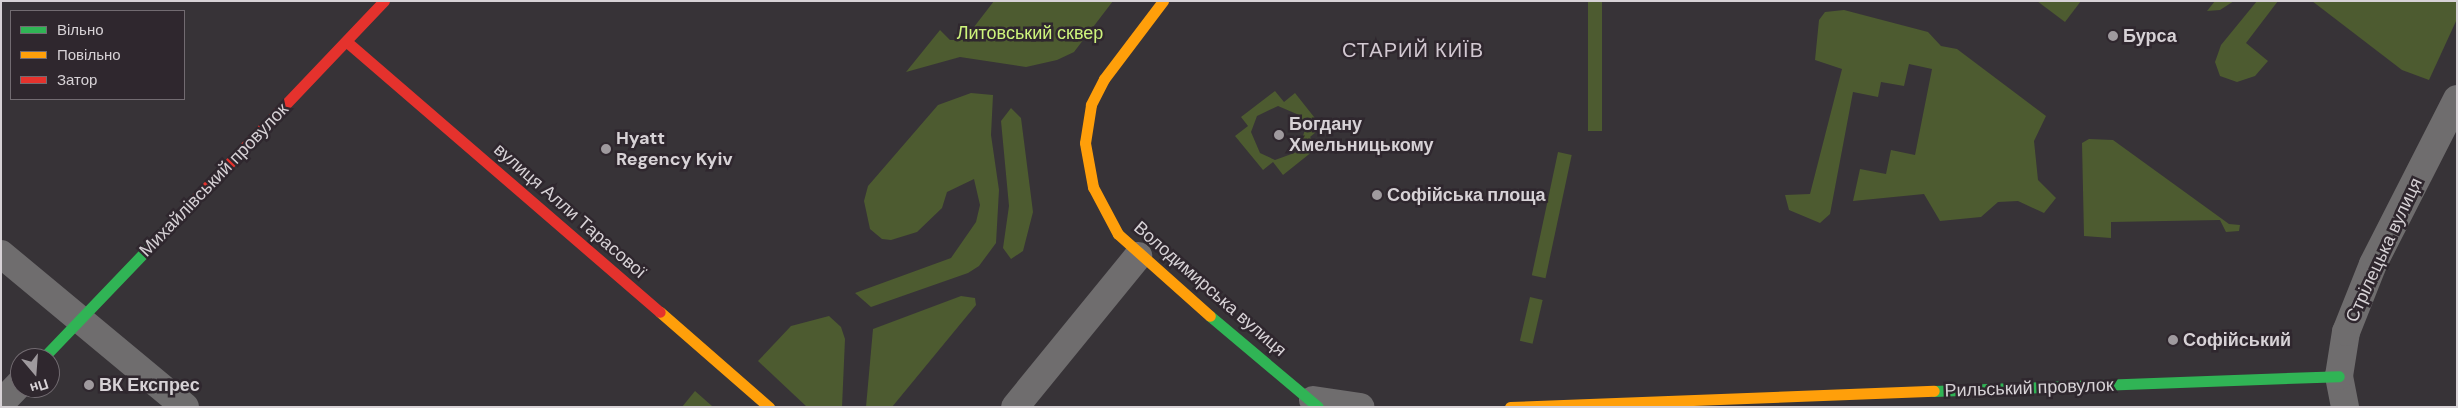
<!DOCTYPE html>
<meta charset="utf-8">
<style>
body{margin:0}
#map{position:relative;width:2458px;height:408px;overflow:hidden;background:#373337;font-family:"DM Sans",sans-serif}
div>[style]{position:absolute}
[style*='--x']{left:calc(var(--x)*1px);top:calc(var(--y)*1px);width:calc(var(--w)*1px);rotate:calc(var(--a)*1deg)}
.green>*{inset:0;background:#4d5b30;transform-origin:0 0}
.street>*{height:28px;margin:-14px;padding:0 14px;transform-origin:14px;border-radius:14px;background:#6f6d6e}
.fast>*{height:11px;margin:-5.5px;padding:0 5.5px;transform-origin:5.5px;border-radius:5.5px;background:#30b455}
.slow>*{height:11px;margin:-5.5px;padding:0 5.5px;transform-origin:5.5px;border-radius:5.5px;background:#ff9f0a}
.jam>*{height:11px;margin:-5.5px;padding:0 5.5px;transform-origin:5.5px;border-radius:5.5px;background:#e5322d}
.dots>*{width:14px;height:14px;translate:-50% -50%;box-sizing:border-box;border:2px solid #2f272e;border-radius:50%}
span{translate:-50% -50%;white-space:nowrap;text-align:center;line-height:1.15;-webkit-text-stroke:5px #2f272e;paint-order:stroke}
.park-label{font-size:18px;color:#cef47c}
.poi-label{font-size:18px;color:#d7d2d6;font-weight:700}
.left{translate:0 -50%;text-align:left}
.street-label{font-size:18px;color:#d7d2d6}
.quarter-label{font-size:20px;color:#d2c8d1;letter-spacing:1px}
.frame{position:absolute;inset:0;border:2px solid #d7d2d6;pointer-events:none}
.legend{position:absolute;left:10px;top:10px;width:175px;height:90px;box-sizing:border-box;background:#2f272e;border:1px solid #726b71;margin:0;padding:6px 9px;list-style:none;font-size:15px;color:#d7d2d6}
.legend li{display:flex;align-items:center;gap:10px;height:25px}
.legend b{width:25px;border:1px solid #726b71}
.north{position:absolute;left:10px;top:348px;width:50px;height:50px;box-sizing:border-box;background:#2f272e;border:1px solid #726b71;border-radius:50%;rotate:162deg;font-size:14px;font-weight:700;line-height:20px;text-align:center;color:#d7d2d6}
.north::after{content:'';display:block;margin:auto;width:18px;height:22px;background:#9f9a9e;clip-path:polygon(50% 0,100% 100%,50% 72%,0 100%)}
</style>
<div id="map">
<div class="green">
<i style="clip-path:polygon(994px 1px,1113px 1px,1074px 52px,1057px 60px,1026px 67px,960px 57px,906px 72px,940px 30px,950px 40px,964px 40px)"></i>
<i style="left:1588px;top:1px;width:14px;height:130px"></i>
<i style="clip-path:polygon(2037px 1px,2081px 1px,2065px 22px)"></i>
<i style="clip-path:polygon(2215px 1px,2234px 1px,2220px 10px,2207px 11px)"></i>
<i style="clip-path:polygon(2257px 1px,2278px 1px,2246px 43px,2268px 61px,2255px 76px,2237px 82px,2220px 76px,2215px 62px,2221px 45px)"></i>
<i style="clip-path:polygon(2312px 1px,2457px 1px,2457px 19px,2429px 80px,2402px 70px)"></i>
<i style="clip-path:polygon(1844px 10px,1928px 32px,1941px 46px,1957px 49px,2046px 116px,2034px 141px,2038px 180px,2056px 198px,2044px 213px,2018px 201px,1998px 202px,1981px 217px,1940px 221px,1924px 194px,1853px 201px,1860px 169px,1886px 174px,1891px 150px,1915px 155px,1932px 69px,1909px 64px,1904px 86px,1881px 82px,1878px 97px,1853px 92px,1830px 214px,1820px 223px,1789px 210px,1785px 195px,1810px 194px,1842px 69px,1815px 60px,1819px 20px,1825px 12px)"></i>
<i style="clip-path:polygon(evenodd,1275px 91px,1284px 102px,1295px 93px,1322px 127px,1310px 137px,1318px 147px,1283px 175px,1273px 162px,1263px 170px,1235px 136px,1248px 126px,1241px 117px,1275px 91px,1278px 106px,1299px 115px,1305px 130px,1297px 152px,1275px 160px,1260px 153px,1251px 132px,1257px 116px,1278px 106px)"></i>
<i style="clip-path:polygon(971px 93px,993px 95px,991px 135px,999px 190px,996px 243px,979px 266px,968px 273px,871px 307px,855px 293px,951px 258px,976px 222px,980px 205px,974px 179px,947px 192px,942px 208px,917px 232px,891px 240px,882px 239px,870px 229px,864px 201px,868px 186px,938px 105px)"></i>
<i style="clip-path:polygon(1011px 108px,1021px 118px,1033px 212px,1023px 251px,1011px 259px,1003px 248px,1009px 206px,1001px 121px)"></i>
<i style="clip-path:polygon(2089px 139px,2113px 140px,2229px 224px,2240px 225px,2239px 231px,2226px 232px,2220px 220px,2111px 222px,2111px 238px,2084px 236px,2082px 143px)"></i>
<i style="left:1558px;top:152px;width:14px;height:126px;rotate:12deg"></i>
<i style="clip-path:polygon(961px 296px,975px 298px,976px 305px,892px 407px,866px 407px,873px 329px)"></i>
<i style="left:1530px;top:297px;width:13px;height:45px;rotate:13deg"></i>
<i style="clip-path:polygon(829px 316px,841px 327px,845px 339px,842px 407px,807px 407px,758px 361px,791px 326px)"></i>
<i style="clip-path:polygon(695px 391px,712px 406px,713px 407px,682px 407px)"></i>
</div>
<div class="street">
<i style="--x:1;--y:254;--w:239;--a:39.7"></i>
<i style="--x:1313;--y:400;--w:48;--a:8.5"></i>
<i style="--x:1;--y:403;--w:28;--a:-46"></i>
<i style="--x:1015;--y:407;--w:195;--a:-50.8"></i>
<i style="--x:2345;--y:407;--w:32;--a:-101"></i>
<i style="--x:2339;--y:376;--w:45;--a:-81"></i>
<i style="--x:2346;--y:332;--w:73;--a:-68.3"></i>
<i style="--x:2373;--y:264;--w:185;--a:-63"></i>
</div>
<div class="fast">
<i style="--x:1210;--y:316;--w:141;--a:40.1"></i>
<i style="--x:43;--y:358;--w:201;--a:-46.2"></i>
<i style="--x:1934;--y:391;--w:405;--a:-2.1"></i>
</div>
<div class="slow">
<i style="--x:1163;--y:1;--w:98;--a:127.1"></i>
<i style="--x:1104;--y:79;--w:29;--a:117"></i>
<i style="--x:1091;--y:105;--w:38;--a:99"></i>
<i style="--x:1085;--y:143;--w:45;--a:79.7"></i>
<i style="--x:1093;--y:187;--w:53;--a:62"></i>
<i style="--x:1118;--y:234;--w:123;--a:41.7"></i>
<i style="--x:660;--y:312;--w:145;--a:41.1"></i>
<i style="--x:1510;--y:407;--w:424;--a:-2.2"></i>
</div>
<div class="jam">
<i style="--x:347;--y:42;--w:413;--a:40.8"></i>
<i style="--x:182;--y:213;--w:293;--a:-46.4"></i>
</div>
<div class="dots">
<i style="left:2113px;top:36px;background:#9f9a9e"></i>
<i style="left:1279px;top:135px;background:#9f9a9e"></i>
<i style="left:606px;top:149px;background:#9f9a9e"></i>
<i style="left:1377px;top:195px;background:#9f9a9e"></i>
<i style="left:2173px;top:340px;background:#9f9a9e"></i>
<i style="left:89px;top:385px;background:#9f9a9e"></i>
</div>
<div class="park-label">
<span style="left:1030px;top:33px">Литовський сквер</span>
</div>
<div class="poi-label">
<span class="left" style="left:2123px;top:36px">Бурса</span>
<span class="left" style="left:1289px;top:135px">Богдану<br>Хмельницькому</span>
<span class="left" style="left:616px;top:149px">Hyatt<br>Regency Kyiv</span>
<span class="left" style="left:1387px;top:195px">Софійська площа</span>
<span class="left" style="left:2183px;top:340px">Софійський</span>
<span class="left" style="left:99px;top:385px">ВК Експрес</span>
</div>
<div class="street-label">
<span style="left:214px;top:180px;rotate:-46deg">Михайлівський провулок</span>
<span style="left:570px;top:211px;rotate:41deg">вулиця Алли Тарасової</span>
<span style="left:2384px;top:250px;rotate:-65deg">Стрілецька вулиця</span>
<span style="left:1210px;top:289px;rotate:41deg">Володимирська вулиця</span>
<span style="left:2029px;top:388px;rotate:-2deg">Рильський провулок</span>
</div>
<div class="quarter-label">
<span style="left:1413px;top:50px">СТАРИЙ КИЇВ</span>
</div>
<div class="frame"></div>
<ul class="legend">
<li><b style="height:6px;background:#30b455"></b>Вільно</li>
<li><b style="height:6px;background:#ff9f0a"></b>Повільно</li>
<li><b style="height:6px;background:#e5322d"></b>Затор</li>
</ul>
<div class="north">Пн</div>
</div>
